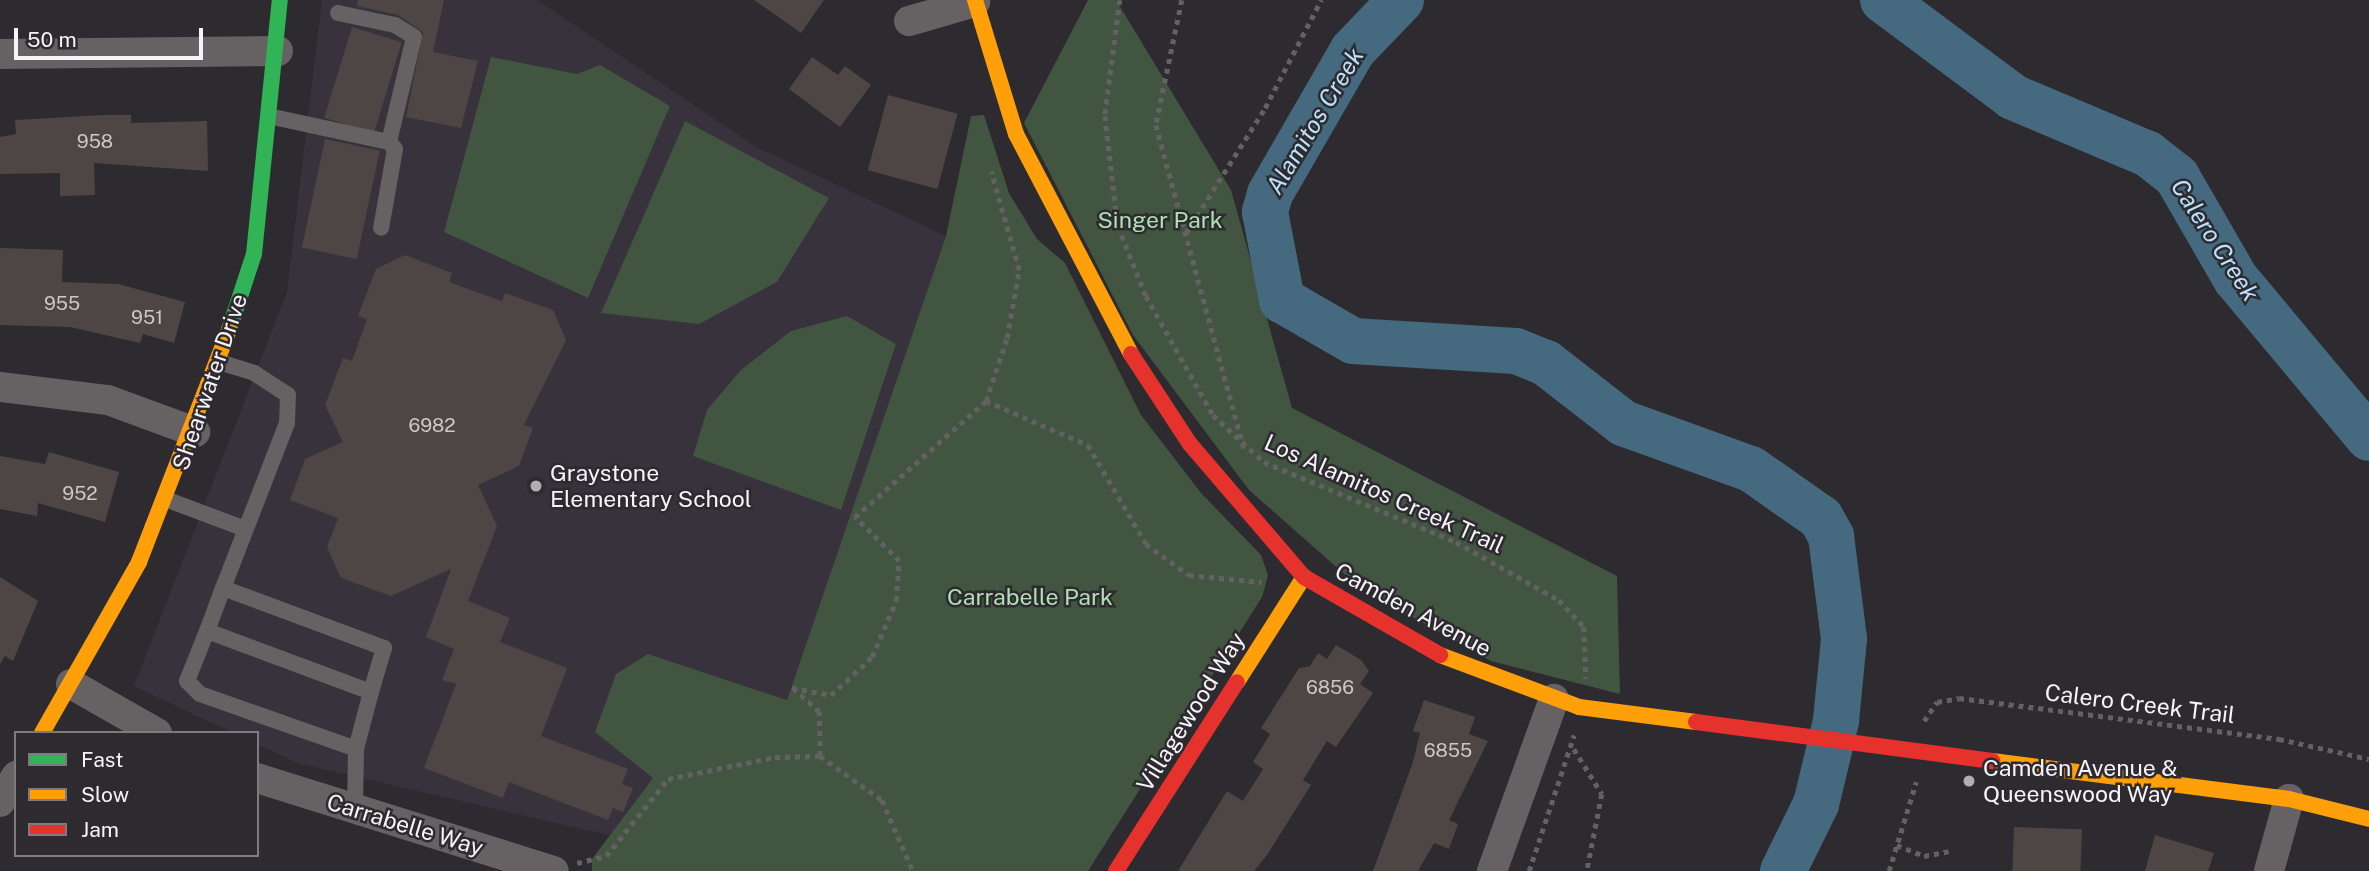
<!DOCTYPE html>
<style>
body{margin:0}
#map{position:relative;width:2369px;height:871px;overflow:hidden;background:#2d2b2f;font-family:"Public Sans",sans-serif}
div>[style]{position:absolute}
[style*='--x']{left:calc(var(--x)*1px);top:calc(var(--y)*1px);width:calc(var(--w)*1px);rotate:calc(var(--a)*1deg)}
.built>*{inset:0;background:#37323c}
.green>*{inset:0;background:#415541}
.river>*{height:46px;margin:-23px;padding:0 23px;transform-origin:23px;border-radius:23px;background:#45697e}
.building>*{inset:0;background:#4e4645;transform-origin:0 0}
.path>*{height:4.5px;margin-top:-2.25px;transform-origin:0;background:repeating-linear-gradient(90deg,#646163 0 5px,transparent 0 10px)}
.lane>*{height:16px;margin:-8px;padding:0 8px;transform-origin:8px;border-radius:8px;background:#666162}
.street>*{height:30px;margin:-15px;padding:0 15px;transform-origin:15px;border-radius:15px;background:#666162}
.fast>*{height:16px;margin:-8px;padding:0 8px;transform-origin:8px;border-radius:8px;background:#30b455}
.slow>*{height:16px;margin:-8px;padding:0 8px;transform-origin:8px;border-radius:8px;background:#ff9f0a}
.jam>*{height:16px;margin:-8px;padding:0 8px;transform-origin:8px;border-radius:8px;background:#e5322d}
.dots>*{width:19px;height:19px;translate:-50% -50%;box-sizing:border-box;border:4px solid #2d2a30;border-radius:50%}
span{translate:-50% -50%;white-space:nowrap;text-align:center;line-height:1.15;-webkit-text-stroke:5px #2d2a30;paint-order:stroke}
.number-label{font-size:19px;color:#ccc8cb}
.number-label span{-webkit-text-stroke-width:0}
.park-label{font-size:23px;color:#ade1ae}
.street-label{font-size:23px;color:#f6f4f8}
.poi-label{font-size:23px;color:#f6f4f8}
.left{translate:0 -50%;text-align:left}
.water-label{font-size:24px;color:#bae2fa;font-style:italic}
.legend{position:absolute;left:14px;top:731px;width:245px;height:126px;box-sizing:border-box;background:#2d2a30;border:2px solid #7d7b80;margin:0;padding:9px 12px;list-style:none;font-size:21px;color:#f6f4f8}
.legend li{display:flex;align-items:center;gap:14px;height:35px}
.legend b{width:35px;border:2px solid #7d7b80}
.scale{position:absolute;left:14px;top:28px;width:189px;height:32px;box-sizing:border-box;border:4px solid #f6f4f8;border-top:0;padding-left:9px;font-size:21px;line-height:24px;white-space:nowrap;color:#f6f4f8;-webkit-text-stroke:5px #2d2a30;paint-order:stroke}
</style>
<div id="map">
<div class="built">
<i style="clip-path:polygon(322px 0,537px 0,758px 148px,946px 236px,787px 701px,693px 722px,612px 836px,297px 763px,257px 744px,257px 733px,233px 733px,134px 686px,287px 292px)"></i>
</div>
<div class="green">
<i style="clip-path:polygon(1088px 0,1116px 0,1231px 190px,1292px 408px,1617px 576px,1620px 694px,1491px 661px,1359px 587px,1249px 490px,1133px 335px,1024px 123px)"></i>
<i style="clip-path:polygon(491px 57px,577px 74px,600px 65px,670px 106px,588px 298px,444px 232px)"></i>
<i style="clip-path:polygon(984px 115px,1009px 193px,1037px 239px,1065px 263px,1141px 415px,1201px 493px,1261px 555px,1268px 575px,1262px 597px,1088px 871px,592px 871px,592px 859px,653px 778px,595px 732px,616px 674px,648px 654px,787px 700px,946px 236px,971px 116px)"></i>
<i style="clip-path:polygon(685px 121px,829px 198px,777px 282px,699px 324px,601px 313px)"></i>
<i style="clip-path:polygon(847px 316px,896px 344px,841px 510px,693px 456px,707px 410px,741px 370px,791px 331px)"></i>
</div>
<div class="river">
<i style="--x:1401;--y:0;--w:69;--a:133.8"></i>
<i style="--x:1353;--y:50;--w:166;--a:120"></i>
<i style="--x:1270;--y:194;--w:19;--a:106"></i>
<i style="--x:1265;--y:212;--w:90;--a:79.1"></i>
<i style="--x:1282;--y:300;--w:82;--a:30"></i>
<i style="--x:1353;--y:341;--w:163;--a:3.5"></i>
<i style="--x:1516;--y:351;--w:32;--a:22"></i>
<i style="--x:1546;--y:363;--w:98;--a:37.9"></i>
<i style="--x:1623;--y:423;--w:136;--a:19.8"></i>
<i style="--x:1751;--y:469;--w:85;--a:35"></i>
<i style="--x:1821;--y:518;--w:21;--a:61"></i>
<i style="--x:1831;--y:536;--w:104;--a:82.8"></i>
<i style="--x:1844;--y:639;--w:82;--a:95.6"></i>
<i style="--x:1836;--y:721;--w:85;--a:103.5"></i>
<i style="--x:1816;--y:804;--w:75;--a:116.2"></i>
<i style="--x:1883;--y:0;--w:162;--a:36.7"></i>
<i style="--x:2013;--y:97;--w:147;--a:22.9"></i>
<i style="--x:2148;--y:154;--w:37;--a:38"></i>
<i style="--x:2177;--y:177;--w:118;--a:60"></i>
<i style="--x:2236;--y:279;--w:207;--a:50.1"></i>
</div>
<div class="building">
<i style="clip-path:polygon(358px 0,444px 0,433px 52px,478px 61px,461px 128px,406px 117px,423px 32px,398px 15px,357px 6px)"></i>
<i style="clip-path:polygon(754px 0,824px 0,801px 33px)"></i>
<i style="left:352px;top:27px;width:52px;height:95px;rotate:17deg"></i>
<i style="clip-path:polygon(812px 57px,838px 75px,845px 66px,871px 85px,840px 127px,789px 89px)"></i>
<i style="left:888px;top:95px;width:72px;height:78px;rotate:15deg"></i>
<i style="clip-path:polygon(103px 115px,131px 115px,131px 123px,207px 121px,208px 171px,94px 163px,95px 195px,60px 196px,60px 173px,0 174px,0 137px,16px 134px,15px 120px)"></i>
<i style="left:325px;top:139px;width:56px;height:111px;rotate:12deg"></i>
<i style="clip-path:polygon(0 248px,63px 250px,62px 282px,118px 284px,185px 302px,174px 343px,143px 334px,140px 343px,70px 327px,0 325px)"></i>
<i style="clip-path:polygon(405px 255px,452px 273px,449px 282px,502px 301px,505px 293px,553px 310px,566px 340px,524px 425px,533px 428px,519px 466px,478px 485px,497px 526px,468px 601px,510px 618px,500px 642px,567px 668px,541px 736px,628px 769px,622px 784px,633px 788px,623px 812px,613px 808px,608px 820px,509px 782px,503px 798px,424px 768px,456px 684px,442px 680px,454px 649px,426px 637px,451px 569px,391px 596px,341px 578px,327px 547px,338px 518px,290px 500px,305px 459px,343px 442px,325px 405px,343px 358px,352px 361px,367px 319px,358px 316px,376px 269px)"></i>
<i style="clip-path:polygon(49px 452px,119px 472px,105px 522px,38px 503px,37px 516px,0 509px,0 456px,45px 464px)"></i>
<i style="clip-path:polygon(0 577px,38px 601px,13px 661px,5px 656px,0 664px)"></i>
<i style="clip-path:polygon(1336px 645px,1361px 660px,1369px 671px,1360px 684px,1373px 693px,1336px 747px,1327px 741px,1303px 780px,1311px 785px,1267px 855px,1254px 871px,1178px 871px,1227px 791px,1243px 801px,1263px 769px,1253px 762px,1270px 734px,1261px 728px,1299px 668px,1310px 666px,1318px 653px,1327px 659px)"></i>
<i style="clip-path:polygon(1424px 700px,1475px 717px,1469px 734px,1488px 741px,1449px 820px,1458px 824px,1449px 849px,1434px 843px,1418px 871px,1373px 871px,1413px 762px,1420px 733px,1413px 731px)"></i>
<i style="left:2014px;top:827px;width:68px;height:44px;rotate:2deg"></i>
<i style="clip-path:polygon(2155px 835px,2214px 853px,2208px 871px,2145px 871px)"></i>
</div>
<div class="path">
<i style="--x:1120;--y:0;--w:117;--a:97.4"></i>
<i style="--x:1105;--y:116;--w:111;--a:83.3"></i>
<i style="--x:1118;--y:226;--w:75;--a:68.2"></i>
<i style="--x:1146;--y:296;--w:137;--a:60.6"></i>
<i style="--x:1213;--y:415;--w:69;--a:42.7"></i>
<i style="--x:1264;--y:462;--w:208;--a:22.6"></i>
<i style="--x:1456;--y:542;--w:118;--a:29.4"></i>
<i style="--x:1559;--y:600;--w:37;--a:47"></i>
<i style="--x:1584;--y:627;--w:52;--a:87.8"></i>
<i style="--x:1182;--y:0;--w:128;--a:101.7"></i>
<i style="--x:1156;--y:125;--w:335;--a:74.8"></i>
<i style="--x:1186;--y:233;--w:148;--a:-57.7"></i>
<i style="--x:1265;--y:108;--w:122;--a:-62.6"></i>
<i style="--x:986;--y:401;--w:111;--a:23.3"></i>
<i style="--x:1088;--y:445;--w:115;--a:59.6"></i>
<i style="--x:1146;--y:544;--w:53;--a:35.8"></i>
<i style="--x:1189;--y:575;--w:73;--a:5.5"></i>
<i style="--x:1924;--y:721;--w:23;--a:-56"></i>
<i style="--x:1937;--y:702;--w:22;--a:-10"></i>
<i style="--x:1959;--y:698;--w:323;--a:7.3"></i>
<i style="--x:2279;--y:739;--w:92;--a:12.5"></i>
<i style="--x:1574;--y:749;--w:53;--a:58.1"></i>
<i style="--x:1602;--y:794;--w:78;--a:101"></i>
<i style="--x:820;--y:756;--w:44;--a:-91.3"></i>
<i style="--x:819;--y:712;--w:36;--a:-138"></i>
<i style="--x:792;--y:688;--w:40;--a:10"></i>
<i style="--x:831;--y:695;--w:56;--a:-42.8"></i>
<i style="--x:872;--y:657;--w:61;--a:-66.8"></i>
<i style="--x:896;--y:601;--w:40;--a:-85.7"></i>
<i style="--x:899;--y:561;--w:62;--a:-135"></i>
<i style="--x:855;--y:517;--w:175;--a:-41.5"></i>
<i style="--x:986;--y:401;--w:66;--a:-71.6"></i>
<i style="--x:1007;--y:338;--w:69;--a:-80"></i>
<i style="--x:1019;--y:270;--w:102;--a:-105.9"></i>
<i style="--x:1897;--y:845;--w:29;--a:22"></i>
<i style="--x:1924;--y:856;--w:25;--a:-11"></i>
<i style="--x:577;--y:863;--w:30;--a:-14"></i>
<i style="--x:606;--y:856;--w:99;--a:-51.2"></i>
<i style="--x:668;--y:779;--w:109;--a:-11.6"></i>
<i style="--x:775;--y:757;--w:45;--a:-1.3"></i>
<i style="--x:820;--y:756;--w:76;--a:35.4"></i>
<i style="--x:882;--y:800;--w:77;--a:66.4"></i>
<i style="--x:1529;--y:871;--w:143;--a:-71.7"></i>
<i style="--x:1889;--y:871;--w:93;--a:-73.1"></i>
</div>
<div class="lane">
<i style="--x:338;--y:13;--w:58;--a:11.9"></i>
<i style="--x:395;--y:25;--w:22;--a:32"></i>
<i style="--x:414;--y:37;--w:108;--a:103.4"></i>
<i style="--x:273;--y:117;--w:119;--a:12.2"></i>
<i style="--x:389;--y:142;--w:9;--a:49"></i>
<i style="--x:395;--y:149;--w:80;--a:100"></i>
<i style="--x:219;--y:362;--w:37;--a:17"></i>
<i style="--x:254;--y:373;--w:40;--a:32.9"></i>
<i style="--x:288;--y:395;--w:28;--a:92"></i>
<i style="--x:287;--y:423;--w:177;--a:111.2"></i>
<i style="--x:223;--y:588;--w:172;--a:20.4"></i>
<i style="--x:384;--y:648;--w:46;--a:106.5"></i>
<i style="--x:371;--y:692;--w:175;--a:-159.6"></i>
<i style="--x:207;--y:631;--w:54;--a:111.8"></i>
<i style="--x:187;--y:681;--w:18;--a:45"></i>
<i style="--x:200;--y:694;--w:165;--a:19.4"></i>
<i style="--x:356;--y:749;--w:61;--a:90.9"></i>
<i style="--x:168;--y:500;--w:82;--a:20.6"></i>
<i style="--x:207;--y:631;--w:46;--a:-69.6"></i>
<i style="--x:356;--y:749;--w:59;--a:-75.3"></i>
</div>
<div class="street">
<i style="--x:909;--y:21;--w:69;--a:-16.1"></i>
<i style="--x:0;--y:54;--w:278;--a:-0.6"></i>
<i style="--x:0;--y:387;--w:109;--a:6.9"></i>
<i style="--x:108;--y:400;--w:93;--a:20.2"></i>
<i style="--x:71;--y:684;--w:99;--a:29.7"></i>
<i style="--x:257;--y:778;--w:311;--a:17.4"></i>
<i style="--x:0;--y:802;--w:31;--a:-58"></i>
<i style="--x:1492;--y:871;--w:183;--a:-70.2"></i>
<i style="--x:2269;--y:871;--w:75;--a:-74.5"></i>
</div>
<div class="fast">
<i style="--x:229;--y:330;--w:80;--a:-71.8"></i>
<i style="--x:254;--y:254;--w:255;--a:-84.2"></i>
</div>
<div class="slow">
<i style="--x:975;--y:0;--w:140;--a:73"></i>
<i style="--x:1016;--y:134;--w:248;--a:62.4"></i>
<i style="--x:1440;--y:655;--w:148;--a:20.5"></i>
<i style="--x:1579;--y:707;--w:118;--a:7.3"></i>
<i style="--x:1237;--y:682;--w:125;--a:-57.5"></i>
<i style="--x:42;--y:733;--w:197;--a:-60.4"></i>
<i style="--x:139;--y:562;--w:249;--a:-68.8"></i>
<i style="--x:1992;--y:761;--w:299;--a:7.3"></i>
<i style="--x:2289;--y:799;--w:82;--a:14"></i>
</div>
<div class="jam">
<i style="--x:1131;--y:354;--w:108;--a:56.8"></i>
<i style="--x:1190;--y:444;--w:175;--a:49.4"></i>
<i style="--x:1304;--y:577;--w:157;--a:29.8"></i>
<i style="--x:1696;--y:722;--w:299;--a:7.5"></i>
<i style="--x:1116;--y:871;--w:224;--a:-57.4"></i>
</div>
<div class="dots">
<i style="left:536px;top:486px;background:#b0aeb2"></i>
<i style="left:1969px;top:781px;background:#b0aeb2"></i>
</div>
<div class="number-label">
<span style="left:95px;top:142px">958</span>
<span style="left:62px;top:304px">955</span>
<span style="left:147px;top:318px">951</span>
<span style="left:432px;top:426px">6982</span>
<span style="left:80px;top:494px">952</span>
<span style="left:1330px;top:688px">6856</span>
<span style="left:1448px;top:751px">6855</span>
</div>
<div class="park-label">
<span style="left:1160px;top:220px">Singer Park</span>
<span style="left:1030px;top:597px">Carrabelle Park</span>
</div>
<div class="street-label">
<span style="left:210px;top:382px;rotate:-71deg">Shearwater Drive</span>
<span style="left:1384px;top:494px;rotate:24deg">Los Alamitos Creek Trail</span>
<span style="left:1413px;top:610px;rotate:28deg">Camden Avenue</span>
<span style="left:2140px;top:704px;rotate:7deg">Calero Creek Trail</span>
<span style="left:1191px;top:712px;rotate:-58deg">Villagewood Way</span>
<span style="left:405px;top:825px;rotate:17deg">Carrabelle Way</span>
</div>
<div class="poi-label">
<span class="left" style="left:550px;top:486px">Graystone<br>Elementary School</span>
<span class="left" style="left:1983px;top:781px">Camden Avenue &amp;<br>Queenswood Way</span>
</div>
<div class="water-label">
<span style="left:1315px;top:121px;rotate:-59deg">Alamitos Creek</span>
<span style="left:2215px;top:240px;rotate:57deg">Calero Creek</span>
</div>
<ul class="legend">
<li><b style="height:9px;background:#30b455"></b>Fast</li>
<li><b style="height:9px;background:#ff9f0a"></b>Slow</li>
<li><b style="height:9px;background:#e5322d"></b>Jam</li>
</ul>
<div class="scale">50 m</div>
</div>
